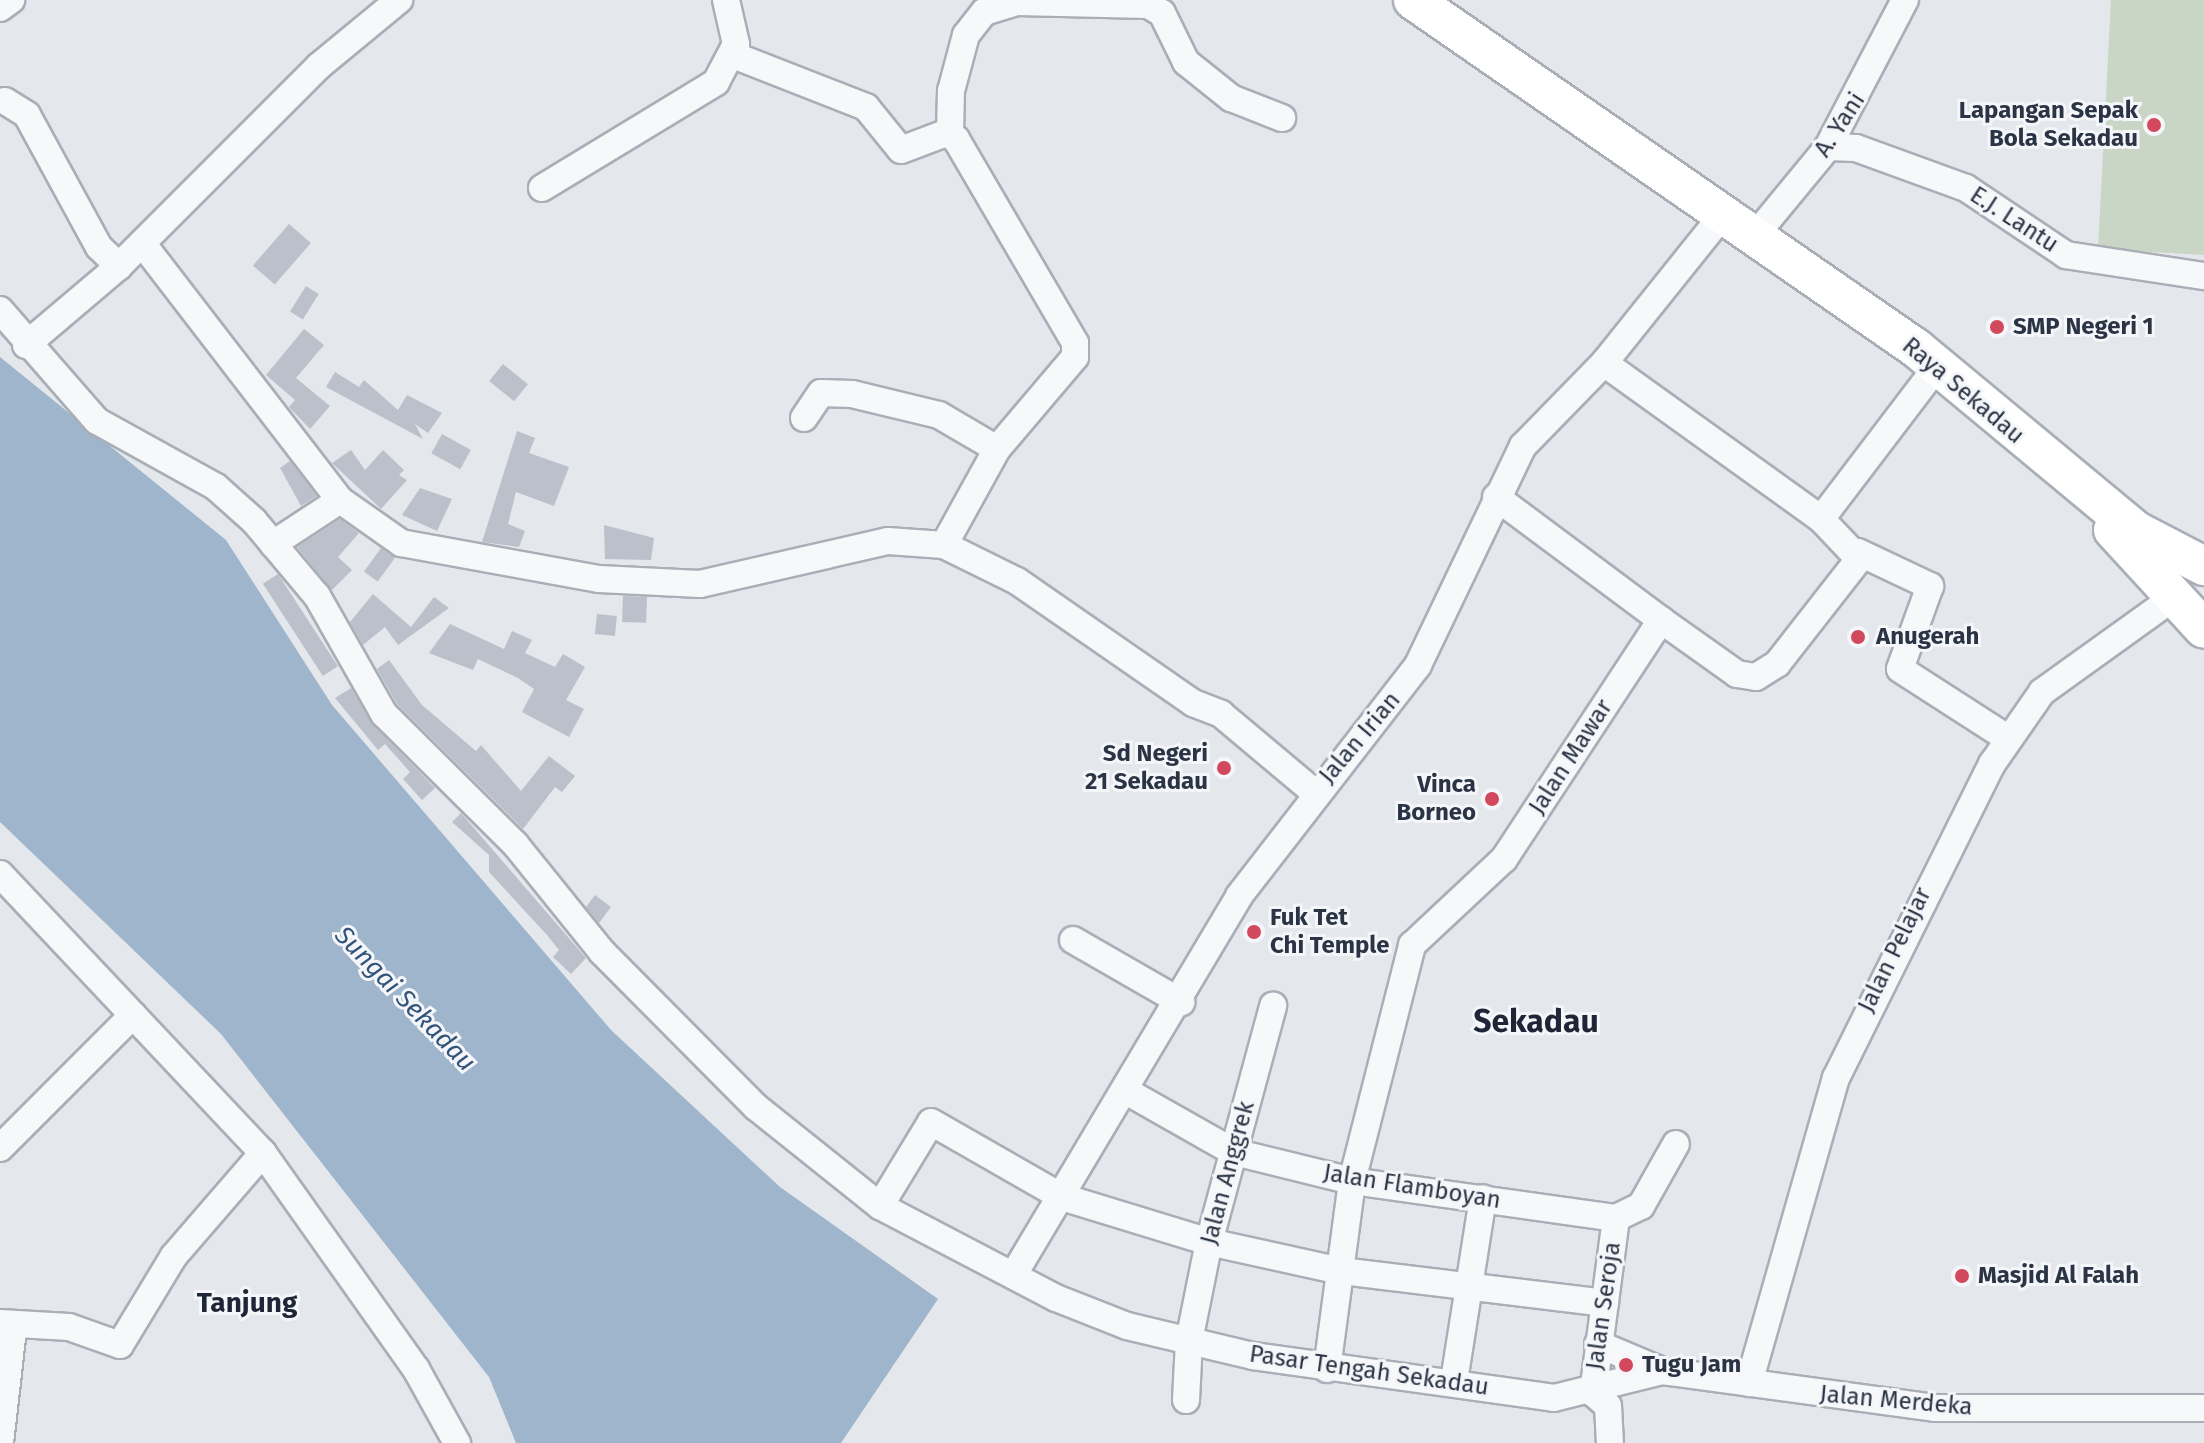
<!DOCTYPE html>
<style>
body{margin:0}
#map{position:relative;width:2204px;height:1443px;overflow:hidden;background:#e4e7ec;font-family:"Fira Sans",sans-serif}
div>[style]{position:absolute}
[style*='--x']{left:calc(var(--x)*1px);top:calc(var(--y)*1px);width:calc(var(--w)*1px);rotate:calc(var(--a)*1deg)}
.green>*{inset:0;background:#c9d6c5}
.water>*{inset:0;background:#9fb5cc}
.building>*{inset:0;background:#bbc0ca;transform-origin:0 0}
.roads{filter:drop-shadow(2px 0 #a9aeb7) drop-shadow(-2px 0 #a9aeb7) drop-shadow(0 2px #a9aeb7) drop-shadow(0 -2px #a9aeb7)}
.minor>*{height:26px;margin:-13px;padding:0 13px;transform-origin:13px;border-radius:13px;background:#f7f8fa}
.highway>*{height:38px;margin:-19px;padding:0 19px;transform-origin:19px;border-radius:19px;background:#fff}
.dots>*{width:22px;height:22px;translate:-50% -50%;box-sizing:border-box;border:4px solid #f4f6f9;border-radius:50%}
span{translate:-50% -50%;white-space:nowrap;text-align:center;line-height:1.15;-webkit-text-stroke:6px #f4f6f9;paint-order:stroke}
.poi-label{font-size:24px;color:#2b3445;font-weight:700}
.right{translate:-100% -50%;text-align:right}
.left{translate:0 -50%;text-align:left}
.street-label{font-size:24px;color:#2b3445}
.water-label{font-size:26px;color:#33537a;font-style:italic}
.quarter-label{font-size:28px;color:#1d2536;font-weight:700}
.district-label{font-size:32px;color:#1d2536;font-weight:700}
</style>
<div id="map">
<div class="green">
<i style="clip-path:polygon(2111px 0,2204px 0,2204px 255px,2098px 249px)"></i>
</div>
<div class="water">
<i style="clip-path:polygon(0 357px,226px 540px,332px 705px,611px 1030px,780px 1187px,938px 1299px,841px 1443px,516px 1443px,489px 1377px,221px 1034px,0 822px)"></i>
</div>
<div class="building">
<i style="left:289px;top:224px;width:29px;height:55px;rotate:41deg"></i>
<i style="left:306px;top:286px;width:15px;height:30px;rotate:32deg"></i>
<i style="clip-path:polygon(304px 329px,324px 345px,296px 378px,330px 406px,310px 429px,289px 407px,295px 400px,266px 375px)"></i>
<i style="left:503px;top:364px;width:32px;height:22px;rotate:39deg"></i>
<i style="clip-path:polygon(335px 372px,359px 387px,364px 380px,398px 410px,407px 395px,442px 413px,428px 433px,415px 424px,423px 439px,326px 387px)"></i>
<i style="clip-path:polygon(517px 431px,535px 438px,529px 453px,569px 467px,554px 506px,516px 492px,508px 524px,525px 531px,519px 547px,482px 542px)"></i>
<i style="left:442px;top:434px;width:33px;height:22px;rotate:29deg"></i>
<i style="clip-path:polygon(351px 450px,365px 470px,383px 450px,404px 470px,399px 475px,407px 480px,381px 509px,332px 463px)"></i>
<i style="clip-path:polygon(290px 461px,317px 496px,301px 506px,280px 468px)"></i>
<i style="clip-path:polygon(420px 488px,452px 499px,437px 531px,402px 515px)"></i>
<i style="clip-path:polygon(340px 519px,359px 533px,338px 557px,352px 570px,332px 590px,297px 547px)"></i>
<i style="clip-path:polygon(604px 525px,654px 538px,651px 560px,605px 559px)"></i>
<i style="left:381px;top:548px;width:17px;height:29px;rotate:36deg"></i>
<i style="left:278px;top:574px;width:110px;height:18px;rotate:57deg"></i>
<i style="clip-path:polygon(373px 594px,411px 627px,434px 597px,449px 608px,398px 645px,385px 627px,363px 645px,350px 622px)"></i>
<i style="left:623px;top:596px;width:24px;height:26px;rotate:2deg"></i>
<i style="left:597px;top:614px;width:20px;height:20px;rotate:6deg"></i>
<i style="clip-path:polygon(450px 624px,504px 649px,512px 631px,532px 640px,525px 653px,555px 667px,563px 654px,585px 667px,566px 700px,584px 709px,569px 737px,522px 712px,534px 689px,518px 678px,478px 659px,473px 670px,429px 653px)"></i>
<i style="clip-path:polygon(389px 660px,422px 705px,476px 751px,481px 745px,521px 791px,549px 756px,575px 776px,562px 792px,555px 787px,523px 829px,397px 704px,377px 669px)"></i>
<i style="clip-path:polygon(351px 688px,373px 725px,435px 788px,422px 800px,403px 779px,410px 772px,385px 744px,378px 750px,335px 698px)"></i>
<i style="clip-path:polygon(461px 813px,586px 958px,571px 974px,553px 957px,559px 950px,547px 935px,489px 872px,489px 855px,452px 822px)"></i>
<i style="clip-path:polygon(595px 895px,611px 907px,599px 923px,586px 907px)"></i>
</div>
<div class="roads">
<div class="minor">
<i style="--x:0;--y:8;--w:14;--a:-36"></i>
<i style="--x:733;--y:55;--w:143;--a:21.4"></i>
<i style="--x:866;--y:107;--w:55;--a:50.9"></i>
<i style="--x:901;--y:150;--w:48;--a:-20.7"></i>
<i style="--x:946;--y:133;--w:12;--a:31"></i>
<i style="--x:956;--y:139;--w:236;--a:59.7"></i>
<i style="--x:1075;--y:343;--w:14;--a:90"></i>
<i style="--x:1075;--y:357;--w:121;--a:130.3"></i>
<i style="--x:997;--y:449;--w:110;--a:118.9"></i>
<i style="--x:5;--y:101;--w:26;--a:32"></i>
<i style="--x:27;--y:115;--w:150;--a:61.4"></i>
<i style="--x:99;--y:247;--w:28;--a:44"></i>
<i style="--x:950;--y:134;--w:43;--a:-88.7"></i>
<i style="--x:951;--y:91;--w:58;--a:-75"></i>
<i style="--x:966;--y:35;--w:29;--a:-52"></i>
<i style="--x:984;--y:12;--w:34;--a:-17"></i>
<i style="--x:1017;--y:2;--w:131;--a:1.3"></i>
<i style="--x:1148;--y:5;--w:16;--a:30"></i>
<i style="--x:1162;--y:13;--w:55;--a:63.9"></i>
<i style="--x:1186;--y:62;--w:58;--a:38.7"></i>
<i style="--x:1231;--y:98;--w:55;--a:21.4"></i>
<i style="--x:1828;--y:147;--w:28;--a:2"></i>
<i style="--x:1856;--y:148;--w:117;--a:20"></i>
<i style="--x:1966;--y:188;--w:120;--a:33.8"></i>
<i style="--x:2066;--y:255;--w:140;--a:8.7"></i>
<i style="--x:542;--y:188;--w:204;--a:-31.3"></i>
<i style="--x:716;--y:82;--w:43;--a:-62.2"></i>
<i style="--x:736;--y:44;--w:45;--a:-102.8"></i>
<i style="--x:1753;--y:238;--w:118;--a:-50.5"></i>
<i style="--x:1828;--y:147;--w:166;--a:-62.4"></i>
<i style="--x:142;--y:243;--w:324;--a:52.4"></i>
<i style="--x:340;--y:500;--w:75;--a:35.2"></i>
<i style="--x:401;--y:543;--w:201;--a:10.3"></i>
<i style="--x:599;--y:579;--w:101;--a:2.8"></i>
<i style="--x:700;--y:584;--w:193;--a:-12.9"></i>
<i style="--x:888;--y:541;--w:56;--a:4.1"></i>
<i style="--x:944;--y:545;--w:81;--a:26.3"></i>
<i style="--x:1017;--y:581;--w:214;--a:34.7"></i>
<i style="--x:1193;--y:703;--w:30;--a:21"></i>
<i style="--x:1221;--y:714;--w:121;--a:40"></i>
<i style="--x:0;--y:310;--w:147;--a:48.9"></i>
<i style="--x:97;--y:421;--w:136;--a:29"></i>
<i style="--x:216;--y:487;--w:51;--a:41.8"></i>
<i style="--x:254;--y:521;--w:98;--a:50"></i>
<i style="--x:317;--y:596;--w:136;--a:60.4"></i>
<i style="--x:384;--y:714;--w:185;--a:44.8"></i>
<i style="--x:515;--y:844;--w:139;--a:51.1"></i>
<i style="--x:602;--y:952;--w:218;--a:45.2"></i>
<i style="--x:756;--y:1107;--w:159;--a:38.6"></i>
<i style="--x:880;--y:1206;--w:199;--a:27.6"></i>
<i style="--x:1056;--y:1298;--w:76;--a:21.5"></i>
<i style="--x:1127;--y:1326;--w:130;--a:13.4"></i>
<i style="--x:1253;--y:1356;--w:304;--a:7.9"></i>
<i style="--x:1554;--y:1398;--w:111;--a:-14"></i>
<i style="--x:1662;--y:1371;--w:275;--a:7.7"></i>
<i style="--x:1935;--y:1408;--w:269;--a:0"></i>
<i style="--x:26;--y:345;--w:122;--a:-40.3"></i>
<i style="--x:119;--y:266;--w:283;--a:-45"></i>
<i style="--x:319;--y:66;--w:104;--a:-39.5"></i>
<i style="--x:1604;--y:363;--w:267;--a:35.7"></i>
<i style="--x:804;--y:418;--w:30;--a:-56"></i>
<i style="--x:821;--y:393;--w:31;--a:2"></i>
<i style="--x:852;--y:394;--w:89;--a:13.6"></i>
<i style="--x:939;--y:415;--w:67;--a:30.4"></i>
<i style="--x:1496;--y:497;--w:206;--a:36.7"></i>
<i style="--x:273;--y:544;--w:80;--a:-33.3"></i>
<i style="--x:1858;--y:552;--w:80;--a:25.3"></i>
<i style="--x:1930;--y:586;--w:88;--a:109.9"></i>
<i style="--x:1900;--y:669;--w:127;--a:32.8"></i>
<i style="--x:0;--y:874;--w:383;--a:46.7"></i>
<i style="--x:263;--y:1153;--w:265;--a:54.7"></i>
<i style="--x:416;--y:1369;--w:85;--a:61"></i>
<i style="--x:1073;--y:940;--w:125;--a:29.9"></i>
<i style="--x:1126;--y:1091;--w:124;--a:29.5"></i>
<i style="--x:1234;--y:1152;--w:122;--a:13.8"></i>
<i style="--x:1352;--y:1181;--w:267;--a:8"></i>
<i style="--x:1616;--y:1218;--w:28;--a:-26"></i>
<i style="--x:1641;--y:1206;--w:71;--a:-60.6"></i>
<i style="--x:0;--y:1148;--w:188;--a:-45"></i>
<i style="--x:880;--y:1206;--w:98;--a:-58.7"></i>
<i style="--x:931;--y:1122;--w:151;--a:29.8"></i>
<i style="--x:1062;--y:1197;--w:154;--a:17"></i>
<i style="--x:1209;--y:1242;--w:135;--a:12.4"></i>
<i style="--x:1341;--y:1271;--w:266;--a:6.9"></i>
<i style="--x:1014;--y:1274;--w:440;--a:-59.2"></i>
<i style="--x:1239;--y:896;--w:292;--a:-52.2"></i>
<i style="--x:1418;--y:665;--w:243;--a:-64.4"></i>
<i style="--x:1523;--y:446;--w:116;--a:-45.7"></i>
<i style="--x:1604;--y:363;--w:187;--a:-51.3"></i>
<i style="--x:0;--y:1323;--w:69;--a:3.3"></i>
<i style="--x:69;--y:1327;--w:54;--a:19.4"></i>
<i style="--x:120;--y:1345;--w:104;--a:-58.8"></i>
<i style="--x:174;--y:1256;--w:136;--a:-49.2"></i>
<i style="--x:1598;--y:1344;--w:69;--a:22.9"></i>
<i style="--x:1327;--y:1369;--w:190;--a:-82.4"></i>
<i style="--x:1352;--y:1181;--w:244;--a:-75.7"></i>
<i style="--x:1412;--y:945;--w:126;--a:-43.1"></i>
<i style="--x:1504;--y:859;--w:286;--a:-56.7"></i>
<i style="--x:1661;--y:620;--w:93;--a:35.4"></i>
<i style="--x:1737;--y:674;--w:19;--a:9"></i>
<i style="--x:1756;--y:677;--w:25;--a:-32"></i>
<i style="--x:1777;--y:664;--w:133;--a:-52"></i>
<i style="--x:1859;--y:559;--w:55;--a:-133.5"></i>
<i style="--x:1821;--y:519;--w:191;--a:-52.7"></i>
<i style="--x:1454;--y:1381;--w:185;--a:-81"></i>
<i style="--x:1749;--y:1383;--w:317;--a:-74.1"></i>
<i style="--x:1836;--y:1078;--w:351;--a:-63.6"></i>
<i style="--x:1992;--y:764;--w:88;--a:-55.2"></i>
<i style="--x:2042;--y:692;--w:161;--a:-35.7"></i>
<i style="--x:1593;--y:1393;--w:177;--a:-82.5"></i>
<i style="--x:1593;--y:1393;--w:20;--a:41"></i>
<i style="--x:1608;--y:1406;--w:37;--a:87"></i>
<i style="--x:1186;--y:1400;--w:59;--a:-87.1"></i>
<i style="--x:1189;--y:1341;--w:101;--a:-78.6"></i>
<i style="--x:1209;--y:1242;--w:245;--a:-74.8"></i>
<i style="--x:0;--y:1443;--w:115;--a:-83.5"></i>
</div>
<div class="highway">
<i style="--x:1413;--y:0;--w:612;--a:34.68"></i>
<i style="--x:1916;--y:348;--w:285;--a:39.7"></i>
<i style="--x:2135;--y:530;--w:78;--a:27.6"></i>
<i style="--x:2113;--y:530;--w:134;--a:47.4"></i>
</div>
</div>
<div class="dots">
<i style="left:2154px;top:125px;background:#d2485c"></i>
<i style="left:1997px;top:327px;background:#d2485c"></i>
<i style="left:1858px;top:637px;background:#d2485c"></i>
<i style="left:1224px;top:768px;background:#d2485c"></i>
<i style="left:1492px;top:799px;background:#d2485c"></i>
<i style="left:1254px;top:932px;background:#d2485c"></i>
<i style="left:1962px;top:1276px;background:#d2485c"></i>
<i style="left:1626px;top:1365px;background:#d2485c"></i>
</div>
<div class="poi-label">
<span class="right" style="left:2138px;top:125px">Lapangan Sepak<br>Bola Sekadau</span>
<span class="left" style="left:2013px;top:327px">SMP Negeri 1</span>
<span class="left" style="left:1876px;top:637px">Anugerah</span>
<span class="right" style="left:1208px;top:768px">Sd Negeri<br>21 Sekadau</span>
<span class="right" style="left:1476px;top:799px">Vinca<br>Borneo</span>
<span class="left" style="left:1270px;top:932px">Fuk Tet<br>Chi Temple</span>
<span class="left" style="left:1978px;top:1276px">Masjid Al Falah</span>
<span class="left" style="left:1642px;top:1365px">Tugu Jam</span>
</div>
<div class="street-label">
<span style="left:1840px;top:125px;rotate:-57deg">A. Yani</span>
<span style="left:2014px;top:220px;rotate:33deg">E.J. Lantu</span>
<span style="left:1963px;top:391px;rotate:40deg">Raya Sekadau</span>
<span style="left:1360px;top:738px;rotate:-50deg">Jalan Irian</span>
<span style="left:1571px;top:757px;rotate:-57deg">Jalan Mawar</span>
<span style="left:1895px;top:950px;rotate:-64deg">Jalan Pelajar</span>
<span style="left:1228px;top:1173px;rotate:-75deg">Jalan Anggrek</span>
<span style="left:1412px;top:1187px;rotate:9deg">Jalan Flamboyan</span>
<span style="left:1604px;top:1306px;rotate:-82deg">Jalan Seroja</span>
<span style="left:1369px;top:1371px;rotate:8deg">Pasar Tengah Sekadau</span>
<span style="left:1896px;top:1401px;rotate:5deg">Jalan Merdeka</span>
</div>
<div class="water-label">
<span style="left:405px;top:999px;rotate:46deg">Sungai Sekadau</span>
</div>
<div class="quarter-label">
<span style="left:247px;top:1303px">Tanjung</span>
</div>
<div class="district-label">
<span style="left:1536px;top:1021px">Sekadau</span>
</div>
</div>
